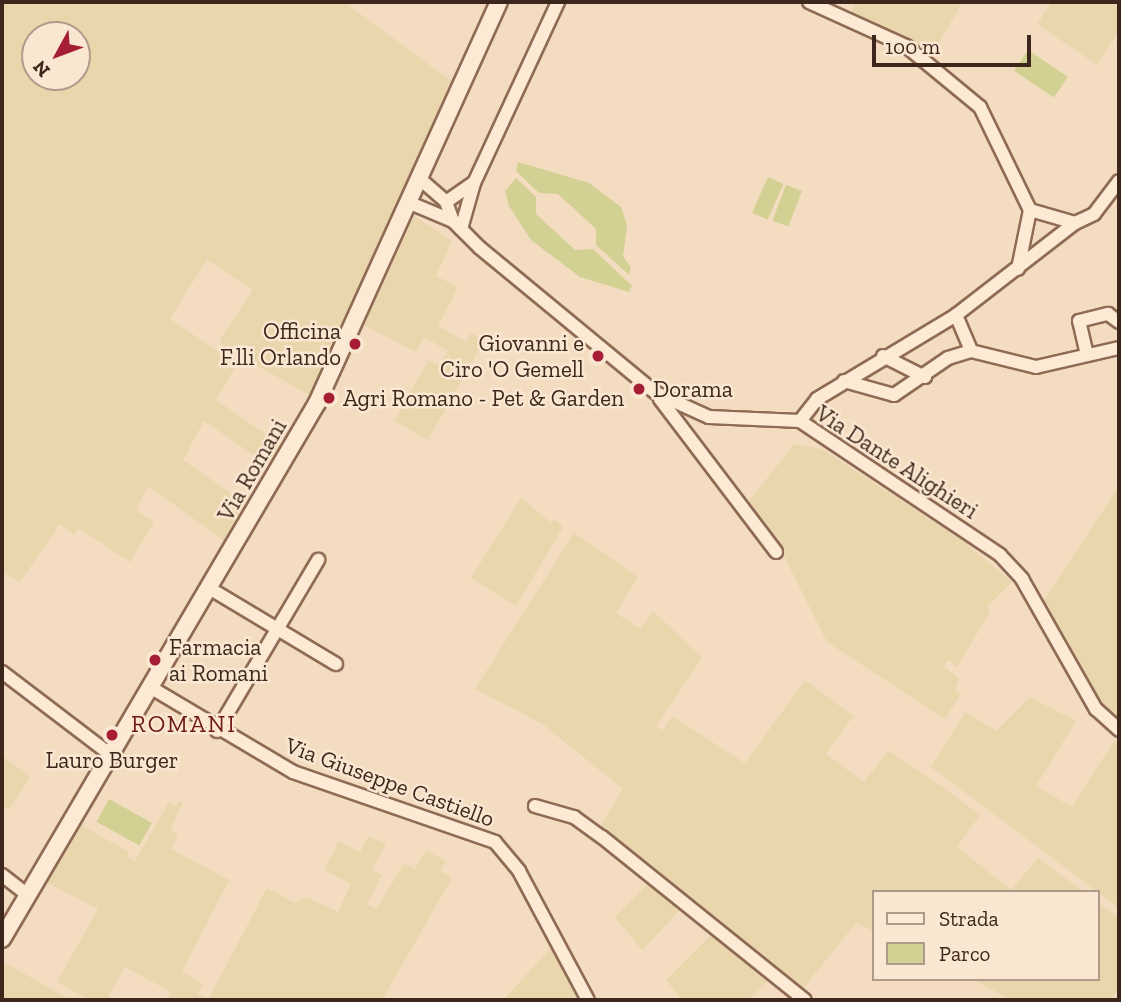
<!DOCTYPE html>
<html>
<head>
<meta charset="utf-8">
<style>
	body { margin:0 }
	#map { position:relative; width:1121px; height:1002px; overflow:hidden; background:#f3dcc0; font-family:"Zilla Slab",serif }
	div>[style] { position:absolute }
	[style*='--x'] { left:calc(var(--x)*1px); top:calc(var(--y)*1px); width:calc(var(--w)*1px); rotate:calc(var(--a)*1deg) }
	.farmland>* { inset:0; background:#ead6ad }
	.green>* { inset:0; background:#d3d093; transform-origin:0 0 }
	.roads { filter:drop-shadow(2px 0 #8f6b55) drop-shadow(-2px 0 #8f6b55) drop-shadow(0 2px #8f6b55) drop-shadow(0 -2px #8f6b55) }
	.minor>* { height:12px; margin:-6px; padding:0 6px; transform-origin:6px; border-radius:6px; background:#fdead5 }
	.tertiary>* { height:16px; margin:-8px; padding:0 8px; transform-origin:8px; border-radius:8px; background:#fdead5 }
	.dots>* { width:19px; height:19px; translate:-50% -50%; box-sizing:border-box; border:4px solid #fae7d1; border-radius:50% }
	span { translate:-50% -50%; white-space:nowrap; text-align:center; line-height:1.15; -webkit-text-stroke:5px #fae7d1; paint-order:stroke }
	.poi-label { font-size:23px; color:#3d261c }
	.right { translate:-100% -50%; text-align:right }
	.left { translate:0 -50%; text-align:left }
	.street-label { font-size:23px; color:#3d261c }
	.neighbourhood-label { font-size:24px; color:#6f1a16; letter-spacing:2px }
	.frame { position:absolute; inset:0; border:4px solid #3d261c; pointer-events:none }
	.legend { position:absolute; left:872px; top:890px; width:228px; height:91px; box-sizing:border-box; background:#fae7d1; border:2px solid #ae9a89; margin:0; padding:9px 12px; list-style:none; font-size:21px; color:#3d261c }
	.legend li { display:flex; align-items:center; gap:14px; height:35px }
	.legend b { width:35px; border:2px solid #ae9a89 }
	.north { position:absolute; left:21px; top:21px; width:70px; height:70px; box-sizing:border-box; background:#fae7d1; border:2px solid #ae9a89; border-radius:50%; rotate:229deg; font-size:19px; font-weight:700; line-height:28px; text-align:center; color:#3d261c }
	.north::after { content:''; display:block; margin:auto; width:24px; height:32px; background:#a61e35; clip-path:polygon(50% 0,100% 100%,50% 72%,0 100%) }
	.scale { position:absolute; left:872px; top:35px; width:159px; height:32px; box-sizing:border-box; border:4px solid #3d261c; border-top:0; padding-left:9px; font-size:21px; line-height:24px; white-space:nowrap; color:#3d261c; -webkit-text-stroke:5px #fae7d1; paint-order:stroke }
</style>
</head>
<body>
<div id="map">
	<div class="farmland">
		<div style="clip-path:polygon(evenodd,2px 2px,344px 2px,453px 82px,366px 282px,309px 395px,223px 346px,220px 340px,253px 290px,207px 259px,170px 319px,237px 364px,216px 400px,283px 446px,271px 467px,204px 421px,183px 460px,248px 505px,226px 542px,148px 486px,136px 510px,154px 522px,130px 562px,79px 528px,74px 535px,60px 524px,20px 582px,2px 572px,2px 2px,35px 35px,77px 35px,77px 77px,35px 77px,35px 35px)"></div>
		<div style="clip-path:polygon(856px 2px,963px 2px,931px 55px,851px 12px)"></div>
		<div style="clip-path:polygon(1052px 2px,1119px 2px,1119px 30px,1097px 65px,1037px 24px)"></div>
		<div style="clip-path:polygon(414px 216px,452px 241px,436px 276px,458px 287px,438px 326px,466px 342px,471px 333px,484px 340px,428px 440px,395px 421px,428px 360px,439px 366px,448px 351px,424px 337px,416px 352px,364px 325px)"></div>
		<div style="clip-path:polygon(794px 444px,822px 449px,964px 542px,1012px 582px,987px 607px,990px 612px,957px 667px,948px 660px,944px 667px,959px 678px,955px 690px,961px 694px,945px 719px,827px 642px,782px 552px,746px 505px)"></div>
		<div style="clip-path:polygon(1119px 486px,1119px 720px,1099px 699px,1044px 601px)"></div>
		<div style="clip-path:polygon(521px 498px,550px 522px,555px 520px,563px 527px,516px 606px,471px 578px)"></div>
		<div style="clip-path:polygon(574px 533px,638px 577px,616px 613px,641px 629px,653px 611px,702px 658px,656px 726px,663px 730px,672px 716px,745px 763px,805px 680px,853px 716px,826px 754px,864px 782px,888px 751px,945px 789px,980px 815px,957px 847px,1011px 890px,1038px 858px,1084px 892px,874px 892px,874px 931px,856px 923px,800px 992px,598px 829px,623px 789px,541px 723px,475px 689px)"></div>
		<div style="clip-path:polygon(1030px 697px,1076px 721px,1036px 786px,1072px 807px,1114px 741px,1119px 743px,1119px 908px,931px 767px,965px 712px,996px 731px)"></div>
		<div style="clip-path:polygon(2px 756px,30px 777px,9px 810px,2px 805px)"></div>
		<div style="clip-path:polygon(179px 801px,183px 803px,170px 830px,178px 834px,171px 849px,229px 880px,182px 972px,203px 984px,198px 994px,208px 1000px,267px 888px,295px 903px,307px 897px,338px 912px,351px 884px,324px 870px,339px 841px,360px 852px,369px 836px,386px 844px,372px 870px,382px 875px,367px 904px,376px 909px,404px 864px,415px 869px,426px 850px,446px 861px,441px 871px,452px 878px,382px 1000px,167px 1000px,171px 992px,125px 967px,106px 1000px,90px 1000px,57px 982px,98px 909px,46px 882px,79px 824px,129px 852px,127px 857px,135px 861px,169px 802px,176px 806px)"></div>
		<div style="clip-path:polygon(651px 881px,683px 907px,642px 950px,615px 917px)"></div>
		<div style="clip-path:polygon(1098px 903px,1119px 918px,1119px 989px,1110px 1000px,1011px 1000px,972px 979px,1098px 979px)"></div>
		<div style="clip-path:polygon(715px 931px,772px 977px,748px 1000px,682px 1000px,666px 980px)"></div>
		<div style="clip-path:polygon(553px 946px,583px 1000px,503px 1000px)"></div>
		<div style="clip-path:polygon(2px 961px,71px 1000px,2px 1000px)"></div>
	</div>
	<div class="green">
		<div style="left:1028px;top:50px;width:48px;height:25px;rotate:34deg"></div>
		<div style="clip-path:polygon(518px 162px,589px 183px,621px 207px,627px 225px,623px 256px,631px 268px,629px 275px,596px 245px,596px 229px,558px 194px,539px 193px,516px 171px)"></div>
		<div style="left:768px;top:177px;width:17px;height:39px;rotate:24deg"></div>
		<div style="clip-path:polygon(516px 178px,536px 197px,536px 214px,575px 250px,593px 249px,632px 286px,629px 292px,580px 277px,531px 240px,509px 206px,505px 191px)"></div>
		<div style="left:786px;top:185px;width:17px;height:38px;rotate:21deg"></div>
		<div style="left:109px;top:799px;width:49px;height:26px;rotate:29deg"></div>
	</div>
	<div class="roads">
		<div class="minor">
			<div style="--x:809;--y:2;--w:107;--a:24.4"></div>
			<div style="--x:906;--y:46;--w:96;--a:39.5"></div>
			<div style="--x:980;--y:107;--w:114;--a:64.1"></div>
			<div style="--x:1030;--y:210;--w:60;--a:101.5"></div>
			<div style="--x:420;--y:179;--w:35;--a:41"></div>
			<div style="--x:446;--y:202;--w:20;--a:70"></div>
			<div style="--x:453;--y:221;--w:38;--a:45"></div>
			<div style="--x:480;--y:248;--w:228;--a:39.5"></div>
			<div style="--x:656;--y:393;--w:58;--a:24.4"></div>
			<div style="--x:709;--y:417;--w:91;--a:2.5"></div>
			<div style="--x:800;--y:421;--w:241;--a:33.8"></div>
			<div style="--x:1000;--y:555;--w:33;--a:47"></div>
			<div style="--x:1022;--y:579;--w:150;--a:60.4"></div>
			<div style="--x:1096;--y:709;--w:31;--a:42"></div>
			<div style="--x:446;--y:202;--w:33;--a:-35"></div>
			<div style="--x:410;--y:203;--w:47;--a:22.7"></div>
			<div style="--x:1030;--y:210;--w:47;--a:16.1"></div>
			<div style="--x:1075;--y:223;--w:21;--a:-25"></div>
			<div style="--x:1094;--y:214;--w:41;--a:-52.9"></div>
			<div style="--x:461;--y:229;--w:48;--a:-74.2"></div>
			<div style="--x:474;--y:183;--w:200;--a:-65.1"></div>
			<div style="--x:956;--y:315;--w:39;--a:67"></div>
			<div style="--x:1087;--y:355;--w:35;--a:-103"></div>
			<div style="--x:1079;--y:321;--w:30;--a:-14"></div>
			<div style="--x:1108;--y:314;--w:14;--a:36"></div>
			<div style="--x:883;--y:356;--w:47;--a:26.6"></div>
			<div style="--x:844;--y:381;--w:52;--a:15.6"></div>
			<div style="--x:894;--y:395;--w:65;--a:-34.4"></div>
			<div style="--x:948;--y:358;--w:24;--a:-17"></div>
			<div style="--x:971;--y:351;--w:67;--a:13.8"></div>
			<div style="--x:1036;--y:367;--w:85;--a:-12.9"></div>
			<div style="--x:660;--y:399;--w:192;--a:52.8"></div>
			<div style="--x:800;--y:421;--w:28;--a:-52"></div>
			<div style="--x:817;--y:399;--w:162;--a:-31.1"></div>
			<div style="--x:956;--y:315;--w:150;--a:-37.7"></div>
			<div style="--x:209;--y:588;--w:148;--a:30.9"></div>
			<div style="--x:2;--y:672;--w:137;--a:37.3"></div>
			<div style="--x:150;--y:687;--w:166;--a:30.7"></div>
			<div style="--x:293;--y:772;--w:214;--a:19.1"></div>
			<div style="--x:495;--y:842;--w:38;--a:50"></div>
			<div style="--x:519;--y:871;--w:146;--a:61.9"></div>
			<div style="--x:217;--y:731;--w:199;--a:-59.4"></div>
			<div style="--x:535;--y:806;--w:41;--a:15.8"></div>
			<div style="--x:574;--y:817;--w:34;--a:36"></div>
			<div style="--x:602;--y:837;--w:260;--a:38.8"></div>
			<div style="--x:2;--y:875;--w:33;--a:38"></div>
		</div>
		<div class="tertiary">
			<div style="--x:2;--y:939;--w:622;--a:-59.56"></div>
			<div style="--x:317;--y:403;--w:440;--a:-65.6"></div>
		</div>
	</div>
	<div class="dots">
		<div style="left:355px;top:344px;background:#a61e35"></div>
		<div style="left:598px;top:356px;background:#a61e35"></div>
		<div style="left:639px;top:389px;background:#a61e35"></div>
		<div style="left:329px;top:398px;background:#a61e35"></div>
		<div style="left:155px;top:660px;background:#a61e35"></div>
		<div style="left:112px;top:735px;background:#a61e35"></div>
	</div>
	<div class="poi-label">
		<span class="right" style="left:341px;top:344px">Officina<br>F.lli Orlando</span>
		<span class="right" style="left:584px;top:356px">Giovanni e<br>Ciro 'O Gemell</span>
		<span class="left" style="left:653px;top:389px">Dorama</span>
		<span class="left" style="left:343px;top:398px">Agri Romano - Pet &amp; Garden</span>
		<span class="left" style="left:169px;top:660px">Farmacia<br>ai Romani</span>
		<span style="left:112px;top:760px">Lauro Burger</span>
	</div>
	<div class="street-label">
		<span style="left:897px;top:462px;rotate:33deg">Via Dante Alighieri</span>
		<span style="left:252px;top:470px;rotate:-60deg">Via Romani</span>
		<span style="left:390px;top:782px;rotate:20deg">Via Giuseppe Castiello</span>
	</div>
	<div class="neighbourhood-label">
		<span style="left:184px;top:724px">ROMANI</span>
	</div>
	<div class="frame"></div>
	<ul class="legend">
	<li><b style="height:9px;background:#fdead5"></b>Strada</li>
	<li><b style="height:19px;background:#d3d093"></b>Parco</li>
	</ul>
	<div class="north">N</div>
	<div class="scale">100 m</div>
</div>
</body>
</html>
